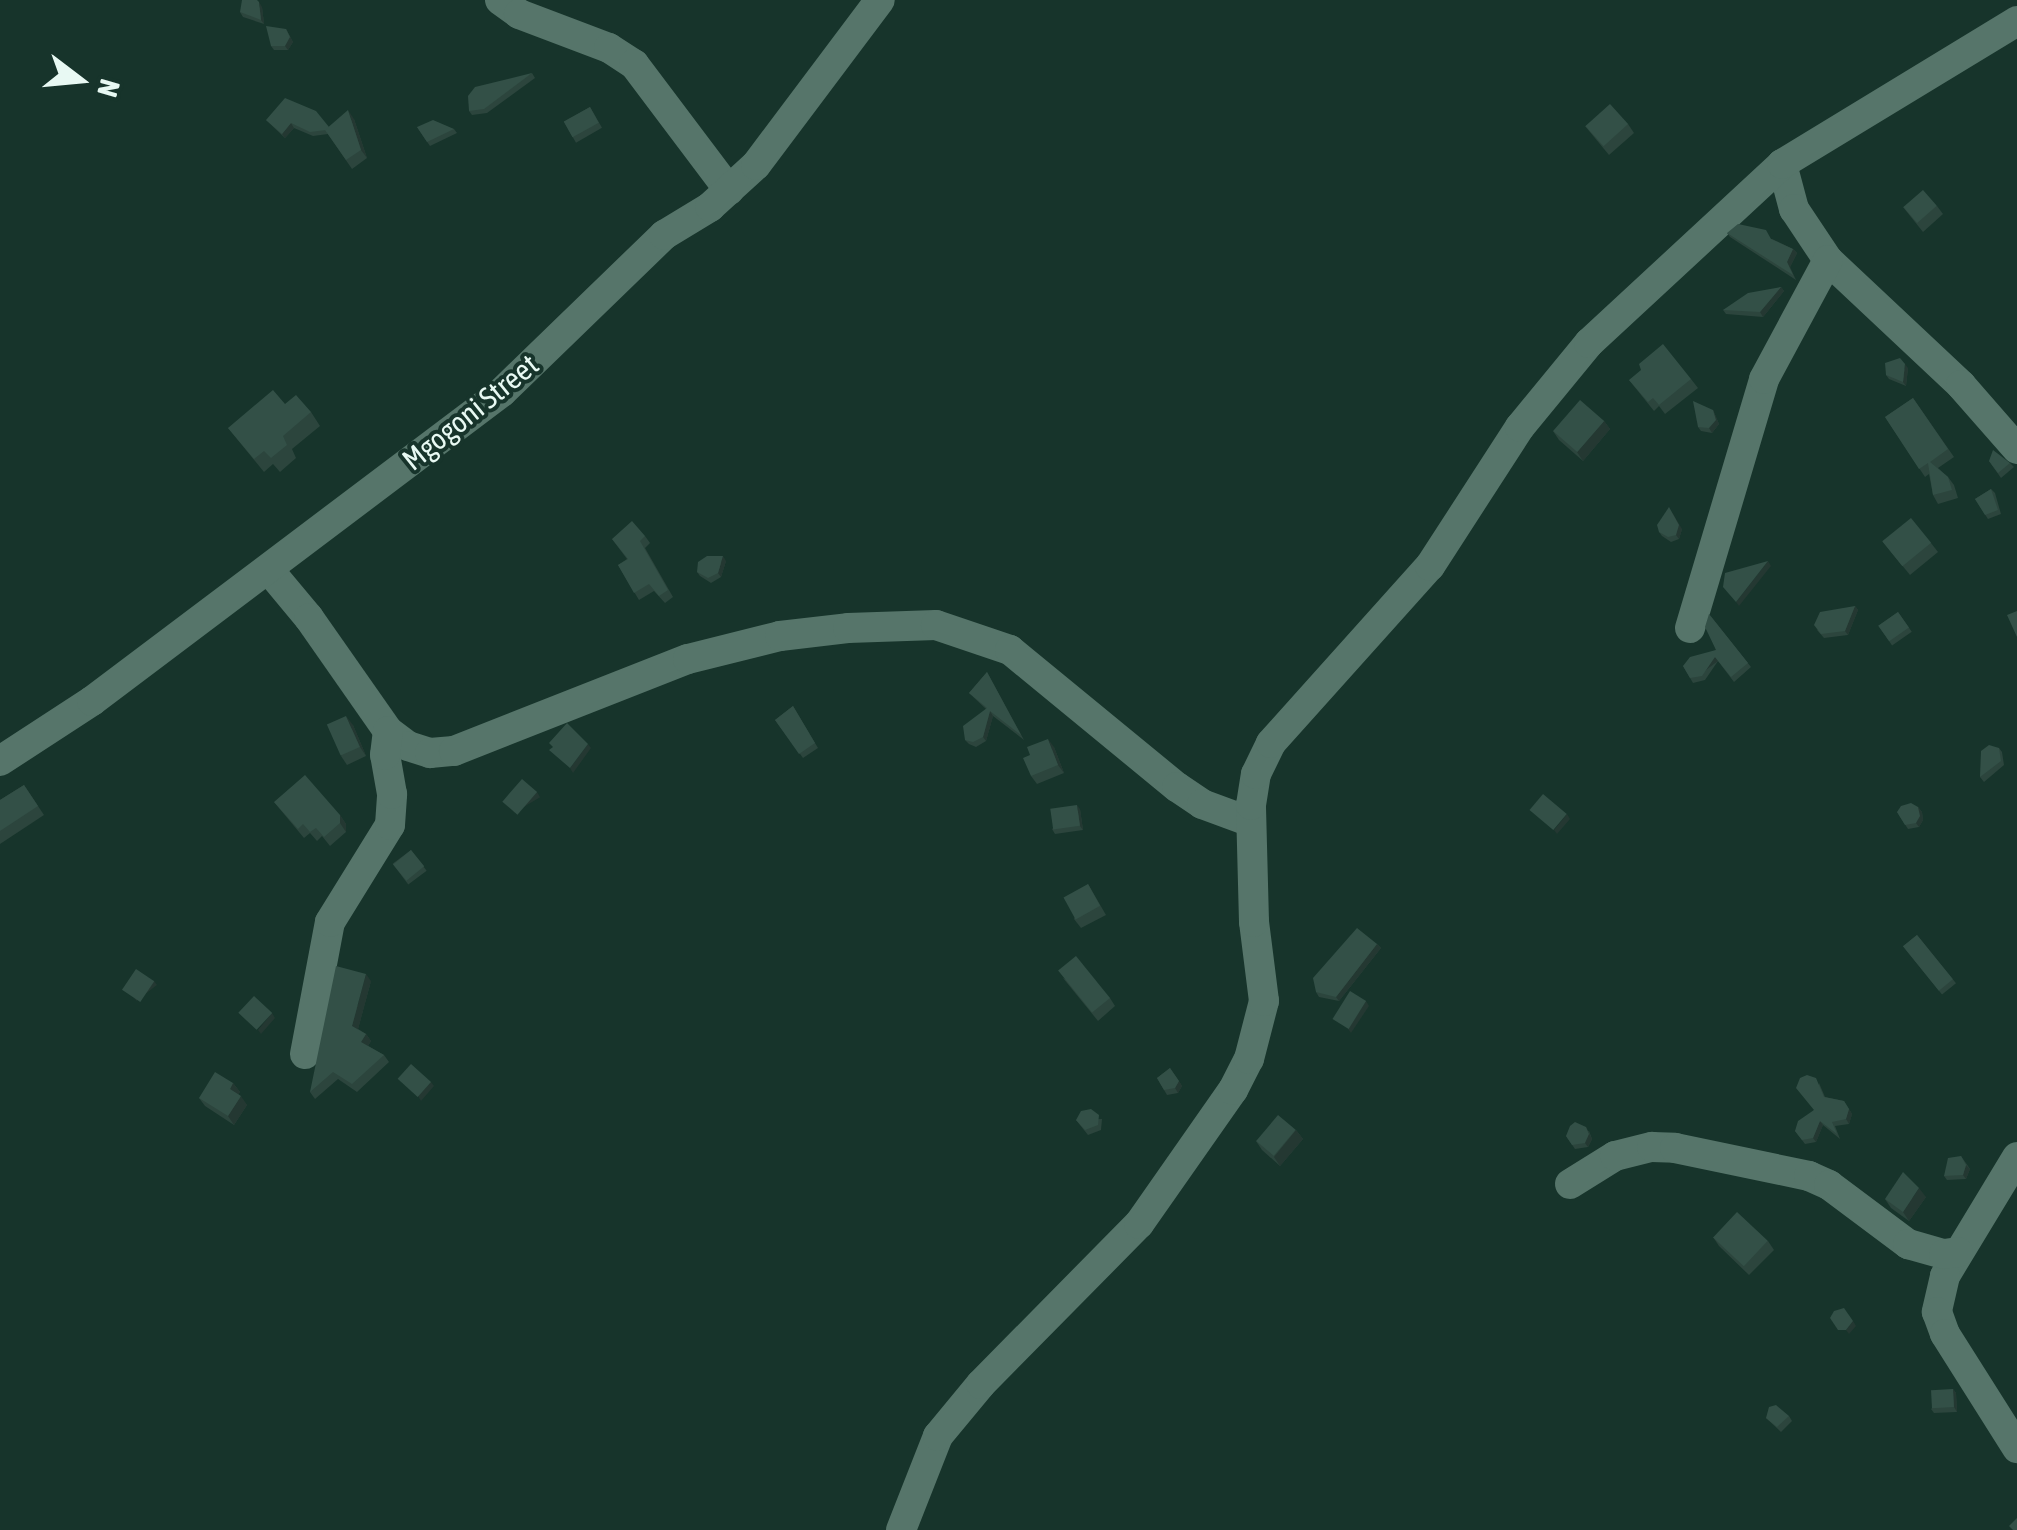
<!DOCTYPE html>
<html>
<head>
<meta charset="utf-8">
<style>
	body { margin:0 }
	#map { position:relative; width:2017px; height:1530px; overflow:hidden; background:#17342b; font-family:"Asap Condensed",sans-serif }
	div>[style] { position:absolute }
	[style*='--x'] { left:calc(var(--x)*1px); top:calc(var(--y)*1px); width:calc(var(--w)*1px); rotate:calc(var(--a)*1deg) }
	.street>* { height:30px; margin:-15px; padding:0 15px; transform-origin:15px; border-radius:15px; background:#56756a }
	.wall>* { inset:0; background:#2c453d; transform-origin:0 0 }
	.shaded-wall>* { inset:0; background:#243832; transform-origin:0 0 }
	.building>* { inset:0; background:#335047; transform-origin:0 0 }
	span { translate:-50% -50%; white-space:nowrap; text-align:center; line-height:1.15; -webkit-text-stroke:8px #17342b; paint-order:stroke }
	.street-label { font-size:30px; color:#e8f9f3 }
	.north { position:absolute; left:30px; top:30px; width:100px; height:100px; -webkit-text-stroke:8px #17342b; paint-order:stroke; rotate:106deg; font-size:28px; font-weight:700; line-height:40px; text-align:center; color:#e8f9f3 }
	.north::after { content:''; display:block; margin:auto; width:35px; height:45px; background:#e8f9f3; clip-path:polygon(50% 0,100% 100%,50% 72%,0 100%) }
</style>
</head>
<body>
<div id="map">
	<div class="street">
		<div style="--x:500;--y:0;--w:24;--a:36"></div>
		<div style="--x:519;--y:14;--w:96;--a:20.7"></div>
		<div style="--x:609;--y:48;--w:30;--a:33"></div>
		<div style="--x:634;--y:64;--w:158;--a:53"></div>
		<div style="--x:1782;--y:164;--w:47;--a:75.1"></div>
		<div style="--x:1794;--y:209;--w:61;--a:56.3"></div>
		<div style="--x:1828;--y:260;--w:183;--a:43.2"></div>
		<div style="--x:1961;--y:385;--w:85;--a:48.8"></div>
		<div style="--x:269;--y:570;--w:62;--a:50.2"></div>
		<div style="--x:309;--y:618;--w:138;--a:55"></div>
		<div style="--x:388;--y:731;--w:25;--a:37"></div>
		<div style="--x:408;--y:746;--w:23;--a:18"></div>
		<div style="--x:430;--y:753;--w:24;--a:-5"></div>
		<div style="--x:454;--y:751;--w:251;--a:-21.5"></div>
		<div style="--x:688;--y:659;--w:95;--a:-14"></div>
		<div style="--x:780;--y:636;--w:68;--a:-6.7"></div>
		<div style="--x:848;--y:628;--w:88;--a:-2"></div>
		<div style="--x:936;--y:625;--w:78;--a:18.7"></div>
		<div style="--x:1010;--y:650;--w:216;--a:39.4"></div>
		<div style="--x:1177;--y:787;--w:30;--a:34"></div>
		<div style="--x:1202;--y:804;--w:52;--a:20.2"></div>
		<div style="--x:1690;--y:628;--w:260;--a:-73.4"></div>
		<div style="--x:1764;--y:379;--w:135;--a:-61.7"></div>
		<div style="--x:0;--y:761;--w:110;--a:-33.1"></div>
		<div style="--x:92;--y:701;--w:513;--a:-37"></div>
		<div style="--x:502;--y:392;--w:226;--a:-44.1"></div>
		<div style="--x:664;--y:235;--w:54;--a:-31.3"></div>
		<div style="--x:710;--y:207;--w:62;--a:-42.4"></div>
		<div style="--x:756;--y:165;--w:206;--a:-53.1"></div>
		<div style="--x:305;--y:1054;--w:134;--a:-79.3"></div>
		<div style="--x:330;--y:922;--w:114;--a:-58.3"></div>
		<div style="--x:390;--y:825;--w:31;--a:-86"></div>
		<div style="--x:392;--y:794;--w:40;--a:-100"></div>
		<div style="--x:385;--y:755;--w:24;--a:-83"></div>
		<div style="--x:2017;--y:1157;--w:139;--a:121.2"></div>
		<div style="--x:1945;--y:1276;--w:37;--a:103"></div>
		<div style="--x:1937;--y:1312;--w:23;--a:70"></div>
		<div style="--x:1945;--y:1334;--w:135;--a:57.7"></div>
		<div style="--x:1570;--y:1184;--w:53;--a:-31.9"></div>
		<div style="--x:1615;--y:1156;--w:38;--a:-14"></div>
		<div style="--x:1652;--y:1147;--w:23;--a:2"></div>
		<div style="--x:1675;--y:1148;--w:137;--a:11.8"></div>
		<div style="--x:1809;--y:1176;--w:22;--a:24"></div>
		<div style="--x:1829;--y:1185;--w:99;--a:36.8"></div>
		<div style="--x:1908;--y:1244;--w:37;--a:16"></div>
		<div style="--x:1944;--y:1254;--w:14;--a:-8"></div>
		<div style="--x:901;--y:1530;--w:101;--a:-68.5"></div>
		<div style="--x:938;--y:1436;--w:67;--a:-50.4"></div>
		<div style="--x:981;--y:1384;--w:225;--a:-45.4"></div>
		<div style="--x:1139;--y:1224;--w:164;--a:-55"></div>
		<div style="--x:1233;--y:1090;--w:35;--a:-63"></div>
		<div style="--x:1249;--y:1059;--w:60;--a:-75.5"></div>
		<div style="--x:1264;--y:1001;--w:80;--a:-97.2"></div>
		<div style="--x:1254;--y:922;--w:117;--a:-91.5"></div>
		<div style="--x:1251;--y:805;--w:31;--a:-81"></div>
		<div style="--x:1256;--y:774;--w:34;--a:-64"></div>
		<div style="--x:1271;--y:743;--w:238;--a:-48.1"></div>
		<div style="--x:1430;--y:566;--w:166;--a:-57.1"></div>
		<div style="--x:1520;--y:427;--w:109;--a:-50.6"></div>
		<div style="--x:1589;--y:343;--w:263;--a:-42.8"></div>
		<div style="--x:1782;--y:164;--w:275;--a:-31.3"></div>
	</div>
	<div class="wall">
		<div style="clip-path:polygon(262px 7px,264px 24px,243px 17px,240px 12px)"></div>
		<div style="clip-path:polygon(286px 29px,293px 42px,288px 50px,274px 50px,271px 46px)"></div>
		<div style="clip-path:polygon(532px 73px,535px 78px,487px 113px,472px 115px,469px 111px)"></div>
		<div style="left:590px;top:107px;width:24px;height:30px;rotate:60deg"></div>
		<div style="clip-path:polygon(354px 119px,367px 158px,352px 169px,328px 134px,313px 136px,294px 128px,285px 138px,266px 120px,329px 127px)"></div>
		<div style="clip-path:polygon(1628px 124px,1634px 133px,1609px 155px,1585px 126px)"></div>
		<div style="clip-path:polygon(417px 127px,454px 129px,457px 133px,430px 146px)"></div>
		<div style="clip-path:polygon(1937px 206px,1943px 214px,1923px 232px,1903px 207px)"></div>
		<div style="clip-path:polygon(1727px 233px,1772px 239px,1793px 249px,1797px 253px,1790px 267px,1796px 280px,1730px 237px)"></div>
		<div style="clip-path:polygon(1781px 287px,1784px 291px,1763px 317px,1726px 314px,1723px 310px)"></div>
		<div style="clip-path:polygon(1908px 368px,1906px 386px,1889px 379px,1886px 375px)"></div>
		<div style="clip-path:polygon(1691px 379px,1698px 388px,1665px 414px,1659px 406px,1654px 411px,1629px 380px)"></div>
		<div style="clip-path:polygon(1913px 398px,1954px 457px,1938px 468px,1948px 477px,1954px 485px,1958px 498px,1938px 504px,1933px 495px,1929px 474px,1925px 477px,1885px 417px)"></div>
		<div style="clip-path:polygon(285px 404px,311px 412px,320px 426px,292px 449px,296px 458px,280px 472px,273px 464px,264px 472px,228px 428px)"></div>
		<div style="clip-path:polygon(1713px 410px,1719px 424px,1712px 433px,1701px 431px,1698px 427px)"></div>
		<div style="clip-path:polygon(1604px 421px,1610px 429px,1583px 461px,1559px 440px,1553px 431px)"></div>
		<div style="clip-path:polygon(1989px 461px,2010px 463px,2014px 467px,2001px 478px)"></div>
		<div style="clip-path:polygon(1991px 489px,1995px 493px,2001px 514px,1988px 519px,1975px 499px)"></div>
		<div style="clip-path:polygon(1682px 529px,1679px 539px,1671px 542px,1662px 536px,1659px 532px)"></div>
		<div style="clip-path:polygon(645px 536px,650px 543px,645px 548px,673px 597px,665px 603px,654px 591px,639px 600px,618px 565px,627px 559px,612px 539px)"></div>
		<div style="clip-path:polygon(1883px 542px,1931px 543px,1938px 552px,1910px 575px)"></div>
		<div style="clip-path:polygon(726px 561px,721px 577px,711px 583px,700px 576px,697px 572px)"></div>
		<div style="clip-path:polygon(1855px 606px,1858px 610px,1848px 635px,1824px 638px,1817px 630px)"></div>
		<div style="left:1898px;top:612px;width:24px;height:24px;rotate:55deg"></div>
		<div style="clip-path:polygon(1709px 614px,1751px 667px,1734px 682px,1718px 661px,1705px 680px,1693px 683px,1683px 666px,1716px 650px)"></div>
		<div style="clip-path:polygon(987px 672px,1024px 740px,993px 716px,986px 741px,976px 747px,969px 744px,965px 740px,986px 709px,969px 693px)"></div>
		<div style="clip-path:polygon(793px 706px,818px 748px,803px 758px,775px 720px)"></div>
		<div style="clip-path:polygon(353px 725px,366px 756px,347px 765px,341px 756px)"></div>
		<div style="clip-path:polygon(1054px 747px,1064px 773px,1037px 784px,1031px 776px)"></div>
		<div style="clip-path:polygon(1999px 748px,2002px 752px,2004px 765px,1984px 782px,1980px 777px)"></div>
		<div style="clip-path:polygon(24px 785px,44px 815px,0 844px,0 800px)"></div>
		<div style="clip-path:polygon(274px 802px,340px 815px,346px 824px,346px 832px,330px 846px,322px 836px,317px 841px,310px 833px,304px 838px)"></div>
		<div style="clip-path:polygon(1918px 807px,1922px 812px,1923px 820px,1919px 827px,1908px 829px,1897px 812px)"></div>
		<div style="clip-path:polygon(1080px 809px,1083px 830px,1055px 834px,1052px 829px)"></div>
		<div style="left:411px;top:850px;width:26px;height:23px;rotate:53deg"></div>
		<div style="clip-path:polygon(1088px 884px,1106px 915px,1081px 928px,1074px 919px)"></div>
		<div style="left:1917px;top:935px;width:62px;height:18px;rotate:51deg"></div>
		<div style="clip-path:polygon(1377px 944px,1381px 948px,1339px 1001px,1319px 997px,1316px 992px)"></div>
		<div style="clip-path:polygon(1063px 978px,1110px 998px,1115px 1006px,1098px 1021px)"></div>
		<div style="clip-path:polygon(371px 981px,358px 1029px,366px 1034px,371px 1041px,368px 1046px,384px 1055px,389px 1062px,357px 1092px,338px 1079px,315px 1099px,310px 1092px)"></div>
		<div style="clip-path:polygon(1170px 1068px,1182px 1086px,1178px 1093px,1167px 1095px,1157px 1078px)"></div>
		<div style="clip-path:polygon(233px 1083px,240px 1092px,238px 1094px,247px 1105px,234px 1125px,205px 1106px,199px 1098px)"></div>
		<div style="clip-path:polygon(1819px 1083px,1825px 1097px,1844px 1101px,1852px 1114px,1849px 1124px,1835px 1126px,1840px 1139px,1823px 1125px,1816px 1142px,1805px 1144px,1795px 1131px,1814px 1110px)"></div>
		<div style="clip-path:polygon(1102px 1119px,1101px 1130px,1088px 1135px,1076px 1120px)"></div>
		<div style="clip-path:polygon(1296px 1130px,1303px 1139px,1280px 1166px,1262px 1150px,1256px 1141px)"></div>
		<div style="clip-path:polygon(1589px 1131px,1592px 1139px,1588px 1147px,1575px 1149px,1566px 1136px)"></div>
		<div style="clip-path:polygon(1961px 1156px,1970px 1169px,1966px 1179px,1947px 1180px,1944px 1176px)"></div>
		<div style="clip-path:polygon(1926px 1197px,1909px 1221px,1891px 1208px,1885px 1199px)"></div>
		<div style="clip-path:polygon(1713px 1237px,1768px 1241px,1774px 1250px,1749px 1275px,1719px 1246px)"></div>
		<div style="clip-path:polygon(1953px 1389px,1956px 1393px,1957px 1412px,1934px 1413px,1931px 1409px)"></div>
		<div style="clip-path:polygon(1789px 1416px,1792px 1421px,1781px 1432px,1766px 1418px)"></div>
	</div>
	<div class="shaded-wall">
		<div style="clip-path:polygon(259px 2px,262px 7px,264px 24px,261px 20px)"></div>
		<div style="clip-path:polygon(286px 29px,293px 42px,288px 50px,285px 46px)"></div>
		<div style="clip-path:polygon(348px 110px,354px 119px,367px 158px,361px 150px)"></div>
		<div style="clip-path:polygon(291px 123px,294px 128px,285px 138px,282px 134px)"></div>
		<div style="clip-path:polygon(1793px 249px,1797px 253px,1790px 267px,1796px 280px,1787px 262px)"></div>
		<div style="clip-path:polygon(1781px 287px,1784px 291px,1763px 317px,1760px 312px)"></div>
		<div style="clip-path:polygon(1905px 364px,1908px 368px,1906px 386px,1903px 382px)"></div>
		<div style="clip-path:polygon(1713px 410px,1719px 424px,1712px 433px,1709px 428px)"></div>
		<div style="clip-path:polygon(1604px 421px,1610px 429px,1583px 461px,1577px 452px)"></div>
		<div style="clip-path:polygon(1672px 512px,1682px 529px,1679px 539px,1676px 535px)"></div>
		<div style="clip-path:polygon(723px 556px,726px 561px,721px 577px,718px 573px)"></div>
		<div style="clip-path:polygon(1768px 561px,1771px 566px,1739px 606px,1736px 602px)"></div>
		<div style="clip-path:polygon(1855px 606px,1858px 610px,1848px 635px,1845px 631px)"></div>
		<div style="left:1715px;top:657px;width:5px;height:23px;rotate:53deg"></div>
		<div style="clip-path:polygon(990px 711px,993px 716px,986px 741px,983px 737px)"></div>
		<div style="clip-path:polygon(346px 716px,353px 725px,366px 756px,360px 747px)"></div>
		<div style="clip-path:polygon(1048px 739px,1054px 747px,1064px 773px,1058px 765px)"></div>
		<div style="clip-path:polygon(588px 744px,591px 748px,573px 773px,570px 768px)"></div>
		<div style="left:537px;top:792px;width:6px;height:30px;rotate:59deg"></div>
		<div style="clip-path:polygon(1077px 805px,1080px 809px,1083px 830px,1080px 826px)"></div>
		<div style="clip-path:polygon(1918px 807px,1922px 812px,1923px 820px,1919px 827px,1916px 823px)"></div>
		<div style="clip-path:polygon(1567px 814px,1570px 819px,1557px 834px,1554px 830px)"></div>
		<div style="clip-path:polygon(340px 815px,346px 824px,346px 832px,340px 823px)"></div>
		<div style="clip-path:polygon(1377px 944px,1381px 948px,1339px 1001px,1336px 997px)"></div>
		<div style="clip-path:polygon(366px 974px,371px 981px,357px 1033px,352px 1026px)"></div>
		<div style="left:154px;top:981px;width:5px;height:26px;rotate:53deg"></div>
		<div style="clip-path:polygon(1366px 1001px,1369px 1006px,1351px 1033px,1348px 1029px)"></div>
		<div style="clip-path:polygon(272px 1013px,275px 1018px,261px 1034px,258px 1030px)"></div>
		<div style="clip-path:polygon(366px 1034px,371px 1041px,366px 1049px,361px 1042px)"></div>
		<div style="clip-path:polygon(1179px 1081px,1182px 1086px,1178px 1093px,1175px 1088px)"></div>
		<div style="clip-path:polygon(431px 1082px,434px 1086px,421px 1101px,418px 1096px)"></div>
		<div style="clip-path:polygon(233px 1083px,240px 1092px,236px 1098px,230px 1089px)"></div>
		<div style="clip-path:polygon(241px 1096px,247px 1105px,234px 1125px,228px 1116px)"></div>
		<div style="clip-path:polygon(1849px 1109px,1852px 1114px,1849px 1124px,1846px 1119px)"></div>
		<div style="clip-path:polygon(1820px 1121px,1823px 1125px,1816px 1142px,1813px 1138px)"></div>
		<div style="clip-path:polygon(1586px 1127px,1592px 1139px,1588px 1147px,1585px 1143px)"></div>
		<div style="clip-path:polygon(1296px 1130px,1303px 1139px,1280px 1166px,1274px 1157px)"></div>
		<div style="clip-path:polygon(1966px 1165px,1970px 1169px,1966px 1179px,1963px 1175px)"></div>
		<div style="clip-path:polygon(1919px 1188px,1926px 1197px,1909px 1221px,1903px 1212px)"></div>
		<div style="clip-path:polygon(1853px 1321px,1856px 1326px,1849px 1334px,1846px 1330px)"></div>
		<div style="clip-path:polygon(1953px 1389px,1956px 1393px,1957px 1412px,1954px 1407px)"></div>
	</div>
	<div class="building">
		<div style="clip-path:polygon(242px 0,257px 0,259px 2px,261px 20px,240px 12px)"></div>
		<div style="clip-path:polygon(266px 26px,286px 29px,290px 37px,285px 46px,271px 46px)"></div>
		<div style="clip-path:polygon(532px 73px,484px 109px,469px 111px,468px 96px,475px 87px)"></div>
		<div style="clip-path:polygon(285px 98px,316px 111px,329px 127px,326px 130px,310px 132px,291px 123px,282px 134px,266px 120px)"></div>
		<div style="left:1610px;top:104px;width:27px;height:33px;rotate:48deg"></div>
		<div style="left:590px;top:107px;width:18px;height:30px;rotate:61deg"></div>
		<div style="clip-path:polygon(348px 110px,361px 150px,346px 160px,325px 130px)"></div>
		<div style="clip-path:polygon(433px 120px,454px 129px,427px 142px,417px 127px)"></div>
		<div style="left:1923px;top:190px;width:21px;height:26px;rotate:49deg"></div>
		<div style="clip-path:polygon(1738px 224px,1766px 230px,1771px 239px,1793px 249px,1787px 262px,1793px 275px,1727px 233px)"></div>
		<div style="clip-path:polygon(1781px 287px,1760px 312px,1723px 310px,1748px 293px)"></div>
		<div style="clip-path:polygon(1663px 344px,1691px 379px,1659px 405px,1653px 398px,1648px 402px,1629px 380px,1641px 370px,1639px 364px)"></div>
		<div style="clip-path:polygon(1900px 358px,1905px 364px,1903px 382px,1886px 375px,1885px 363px)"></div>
		<div style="clip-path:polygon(273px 390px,285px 404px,296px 395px,311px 412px,283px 436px,287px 445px,271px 458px,264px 451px,254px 459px,228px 428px)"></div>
		<div style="clip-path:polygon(1913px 398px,1948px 449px,1930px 462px,1948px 477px,1952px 490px,1933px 495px,1928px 463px,1919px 469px,1885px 417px)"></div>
		<div style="left:1580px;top:400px;width:32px;height:41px;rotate:41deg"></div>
		<div style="clip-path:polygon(1693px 401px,1713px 410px,1716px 420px,1709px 428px,1698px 427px)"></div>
		<div style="clip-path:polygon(1993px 450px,2010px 463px,1998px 473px,1989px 461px)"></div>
		<div style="clip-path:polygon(1991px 489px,1998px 510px,1985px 515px,1975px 499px)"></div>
		<div style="clip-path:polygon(1669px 507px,1679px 525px,1676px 535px,1668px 537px,1659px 532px,1657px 525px)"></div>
		<div style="left:1911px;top:518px;width:32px;height:37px;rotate:51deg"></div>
		<div style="clip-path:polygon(632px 521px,645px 536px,640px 541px,668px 590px,659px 596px,649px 584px,634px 593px,618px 565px,628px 559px,612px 539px)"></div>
		<div style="clip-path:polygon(707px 556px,723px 556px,718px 573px,708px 578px,697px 572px,698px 562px)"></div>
		<div style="clip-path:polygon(1768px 561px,1736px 602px,1723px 587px,1725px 573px)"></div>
		<div style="clip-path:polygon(1855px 606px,1845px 631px,1821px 634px,1814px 625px,1820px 612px)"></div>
		<div style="clip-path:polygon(2017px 611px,2017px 637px,2007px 615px)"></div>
		<div style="left:1898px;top:612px;width:19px;height:24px;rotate:55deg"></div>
		<div style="clip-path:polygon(1709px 614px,1748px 663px,1731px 677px,1715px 657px,1702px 676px,1690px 678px,1683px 666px,1690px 657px,1716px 650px,1705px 627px)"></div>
		<div style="clip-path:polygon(987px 672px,1021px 735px,990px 711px,983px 737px,973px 742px,965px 740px,963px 726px,987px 708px,969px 693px)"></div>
		<div style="clip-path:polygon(793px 706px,815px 743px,799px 754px,775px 720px)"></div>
		<div style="left:346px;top:716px;width:34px;height:21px;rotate:66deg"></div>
		<div style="clip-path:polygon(567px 723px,588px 744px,570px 768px,549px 750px,553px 747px,549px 743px)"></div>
		<div style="clip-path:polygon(1048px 739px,1058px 765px,1031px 776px,1023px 758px,1030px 755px,1027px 747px)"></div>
		<div style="clip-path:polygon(1989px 745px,1999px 748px,2001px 761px,1980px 777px,1981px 751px)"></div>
		<div style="clip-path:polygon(305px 775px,340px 815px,340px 823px,324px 837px,316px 828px,310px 832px,303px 824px,298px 829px,274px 802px)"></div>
		<div style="left:522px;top:779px;width:20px;height:30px;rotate:41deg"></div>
		<div style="clip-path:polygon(24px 785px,38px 806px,0 831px,0 800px)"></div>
		<div style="left:1543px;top:794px;width:31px;height:21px;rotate:40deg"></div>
		<div style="clip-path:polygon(1911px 803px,1918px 807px,1920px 816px,1916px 823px,1905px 825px,1897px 812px,1901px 806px)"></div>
		<div style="left:1077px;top:805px;width:21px;height:27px;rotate:82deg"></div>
		<div style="left:411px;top:850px;width:21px;height:23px;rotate:51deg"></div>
		<div style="left:1088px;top:884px;width:25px;height:28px;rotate:61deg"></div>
		<div style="clip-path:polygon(1357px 928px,1377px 944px,1336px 997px,1316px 992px,1313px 978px)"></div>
		<div style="left:1917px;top:935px;width:57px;height:18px;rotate:51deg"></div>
		<div style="left:1076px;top:956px;width:54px;height:23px;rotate:51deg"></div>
		<div style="clip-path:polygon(336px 966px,366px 974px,352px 1026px,366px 1034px,361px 1042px,384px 1055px,352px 1084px,333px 1072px,310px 1092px)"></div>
		<div style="left:136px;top:969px;width:22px;height:25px;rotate:34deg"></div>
		<div style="left:1350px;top:991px;width:19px;height:33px;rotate:32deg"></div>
		<div style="left:254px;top:996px;width:25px;height:23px;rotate:43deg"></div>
		<div style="left:411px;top:1064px;width:27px;height:20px;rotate:42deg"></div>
		<div style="clip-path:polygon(1170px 1068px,1179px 1081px,1175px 1088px,1164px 1090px,1157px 1078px)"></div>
		<div style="clip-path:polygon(215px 1072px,233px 1083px,230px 1089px,241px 1096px,228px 1116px,199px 1098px)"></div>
		<div style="clip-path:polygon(1807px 1075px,1816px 1078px,1824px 1097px,1844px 1101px,1849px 1109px,1846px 1119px,1832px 1122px,1837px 1134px,1820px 1121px,1813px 1138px,1802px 1140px,1795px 1131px,1798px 1121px,1814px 1110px,1796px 1088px,1800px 1078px)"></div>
		<div style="clip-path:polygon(1091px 1109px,1099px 1115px,1098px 1125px,1085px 1130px,1076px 1120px,1081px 1111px)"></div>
		<div style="left:1278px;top:1115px;width:23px;height:34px;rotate:40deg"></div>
		<div style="clip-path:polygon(1575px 1122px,1586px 1127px,1589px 1134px,1585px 1143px,1572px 1145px,1566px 1136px,1570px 1126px)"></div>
		<div style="clip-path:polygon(1961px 1156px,1966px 1165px,1963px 1175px,1944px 1176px,1948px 1158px)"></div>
		<div style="clip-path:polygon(1903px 1172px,1919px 1188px,1903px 1212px,1885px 1199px)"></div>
		<div style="left:1737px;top:1212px;width:42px;height:35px;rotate:43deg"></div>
		<div style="clip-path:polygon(1844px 1308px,1853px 1321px,1846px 1330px,1838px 1330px,1830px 1318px,1834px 1311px)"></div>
		<div style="left:1953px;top:1389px;width:18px;height:22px;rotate:87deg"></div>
		<div style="clip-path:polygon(1776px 1405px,1789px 1416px,1777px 1427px,1766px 1418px,1769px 1407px)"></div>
		<div style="clip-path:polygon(2017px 1518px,2017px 1530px,2013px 1530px,2009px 1526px)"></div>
	</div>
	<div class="street-label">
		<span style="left:470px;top:412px;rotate:-39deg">Mgogoni Street</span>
	</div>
	<div class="north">N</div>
</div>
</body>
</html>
